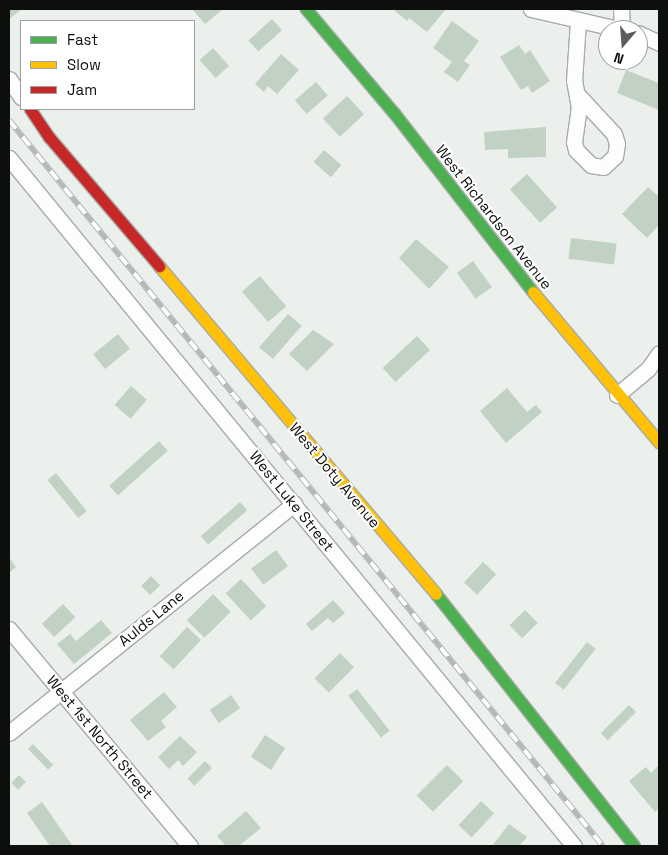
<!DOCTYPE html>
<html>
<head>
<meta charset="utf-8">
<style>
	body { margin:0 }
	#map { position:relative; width:668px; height:855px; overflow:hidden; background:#ecf0ec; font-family:"Space Grotesk",sans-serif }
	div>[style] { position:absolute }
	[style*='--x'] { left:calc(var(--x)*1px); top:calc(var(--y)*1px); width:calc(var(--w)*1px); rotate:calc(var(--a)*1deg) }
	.building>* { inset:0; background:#c1d1c3; transform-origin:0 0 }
	.roads { filter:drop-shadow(1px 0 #a8aba8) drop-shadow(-1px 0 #a8aba8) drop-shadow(0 1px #a8aba8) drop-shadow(0 -1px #a8aba8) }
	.street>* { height:15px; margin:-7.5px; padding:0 7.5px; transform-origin:7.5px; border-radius:7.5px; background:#fcfdfc }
	.fast>* { height:11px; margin:-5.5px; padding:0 5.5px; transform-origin:5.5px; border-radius:5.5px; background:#4caf50 }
	.slow>* { height:11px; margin:-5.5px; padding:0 5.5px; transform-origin:5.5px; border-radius:5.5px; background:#ffc107 }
	.jam>* { height:11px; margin:-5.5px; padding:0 5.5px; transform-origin:5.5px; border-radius:5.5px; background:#c62828 }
	.rail>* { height:5.5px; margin-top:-2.75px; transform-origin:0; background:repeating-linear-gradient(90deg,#fff 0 11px,#b6b7b6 0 22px); box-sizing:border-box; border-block:1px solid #b6b7b6 }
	span { translate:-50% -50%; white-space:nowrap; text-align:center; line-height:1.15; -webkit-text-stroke:4px #fff; paint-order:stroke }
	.street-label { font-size:15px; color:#0d0f0d }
	.frame { position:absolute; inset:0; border:10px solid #0d0f0d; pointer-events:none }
	.legend { position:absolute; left:20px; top:20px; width:175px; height:90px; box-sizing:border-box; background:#fff; border:1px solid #9e9f9e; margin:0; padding:6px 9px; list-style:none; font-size:15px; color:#0d0f0d }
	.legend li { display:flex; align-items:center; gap:10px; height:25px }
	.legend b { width:25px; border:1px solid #9e9f9e }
	.north { position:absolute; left:598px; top:20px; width:50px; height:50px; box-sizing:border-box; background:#fff; border:1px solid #9e9f9e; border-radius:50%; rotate:198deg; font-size:14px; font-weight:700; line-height:20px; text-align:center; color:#0d0f0d }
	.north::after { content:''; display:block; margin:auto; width:18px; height:22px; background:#5b5e5b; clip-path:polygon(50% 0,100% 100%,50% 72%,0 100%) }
</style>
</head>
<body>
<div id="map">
	<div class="building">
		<div style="clip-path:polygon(9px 9px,22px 9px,9px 19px)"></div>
		<div style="clip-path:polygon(192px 9px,223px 9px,205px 24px)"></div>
		<div style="clip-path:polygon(396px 9px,446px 9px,427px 32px,409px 18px,407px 21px,395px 11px)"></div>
		<div style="left:272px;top:19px;width:15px;height:32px;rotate:48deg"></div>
		<div style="clip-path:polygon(452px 21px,479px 41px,464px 61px,470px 65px,458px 82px,444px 72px,452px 62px,433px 48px)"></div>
		<div style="clip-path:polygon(519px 45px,525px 54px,530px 50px,550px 81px,532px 93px,528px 86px,521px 90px,500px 57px)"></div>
		<div style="left:213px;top:48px;width:24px;height:18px;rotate:48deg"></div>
		<div style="clip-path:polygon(281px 54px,299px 70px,277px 94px,268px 86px,264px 92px,255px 84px)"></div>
		<div style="clip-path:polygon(626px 70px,659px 83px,659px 110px,617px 93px)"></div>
		<div style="left:316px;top:82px;width:18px;height:28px;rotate:49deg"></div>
		<div style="left:347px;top:96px;width:25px;height:33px;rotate:47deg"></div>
		<div style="clip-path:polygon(546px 127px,546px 157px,508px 158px,508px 149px,485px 150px,484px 132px)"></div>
		<div style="left:324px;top:150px;width:23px;height:16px;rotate:41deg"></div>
		<div style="left:527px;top:174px;width:45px;height:23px;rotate:48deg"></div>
		<div style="clip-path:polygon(648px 187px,659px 197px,659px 225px,647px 238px,622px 214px)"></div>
		<div style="left:571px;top:238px;width:46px;height:21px;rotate:7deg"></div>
		<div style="clip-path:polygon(416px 239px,449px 267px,429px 289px,399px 258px)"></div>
		<div style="left:473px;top:261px;width:32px;height:20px;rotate:54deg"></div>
		<div style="left:260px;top:276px;width:40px;height:24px;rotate:49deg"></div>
		<div style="left:288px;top:314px;width:18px;height:44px;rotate:41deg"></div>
		<div style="clip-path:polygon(313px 330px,334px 344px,307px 371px,289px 354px)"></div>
		<div style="left:118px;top:334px;width:19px;height:32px;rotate:51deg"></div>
		<div style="left:417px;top:336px;width:19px;height:47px;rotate:47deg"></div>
		<div style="left:131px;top:386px;width:21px;height:25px;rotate:41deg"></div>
		<div style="clip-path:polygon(507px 388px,527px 412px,536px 405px,542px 412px,506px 443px,480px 411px)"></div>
		<div style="left:159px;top:441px;width:13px;height:67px;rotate:48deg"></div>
		<div style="left:56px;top:473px;width:49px;height:11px;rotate:51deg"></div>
		<div style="left:240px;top:502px;width:11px;height:52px;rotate:49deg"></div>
		<div style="left:276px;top:550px;width:20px;height:31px;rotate:53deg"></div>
		<div style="clip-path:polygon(9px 557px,16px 567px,9px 573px)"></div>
		<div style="left:483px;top:562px;width:18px;height:28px;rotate:43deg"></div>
		<div style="left:151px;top:576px;width:13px;height:14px;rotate:45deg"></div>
		<div style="left:241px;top:579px;width:37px;height:21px;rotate:47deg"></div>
		<div style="left:213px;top:594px;width:25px;height:37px;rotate:45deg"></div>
		<div style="clip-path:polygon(333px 600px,345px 613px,333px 623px,328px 618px,312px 631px,306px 624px)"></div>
		<div style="left:63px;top:604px;width:18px;height:29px;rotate:47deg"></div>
		<div style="left:525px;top:610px;width:18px;height:22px;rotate:45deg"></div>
		<div style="clip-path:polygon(101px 620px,112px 633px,74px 664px,57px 644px,70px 634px,76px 641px)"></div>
		<div style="left:187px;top:627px;width:19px;height:40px;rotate:43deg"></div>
		<div style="left:587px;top:642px;width:11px;height:52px;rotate:38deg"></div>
		<div style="left:340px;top:653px;width:20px;height:36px;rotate:45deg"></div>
		<div style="left:357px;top:689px;width:53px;height:11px;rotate:52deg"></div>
		<div style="clip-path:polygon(164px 692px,177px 707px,161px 721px,166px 727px,148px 741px,130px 720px)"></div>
		<div style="left:231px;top:695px;width:16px;height:26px;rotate:55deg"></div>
		<div style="left:629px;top:705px;width:10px;height:40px;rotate:45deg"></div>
		<div style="left:265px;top:735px;width:24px;height:26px;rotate:33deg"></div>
		<div style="clip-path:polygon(180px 736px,197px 752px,183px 766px,178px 760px,169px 769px,158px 757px)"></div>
		<div style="left:33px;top:744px;width:29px;height:7px;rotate:46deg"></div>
		<div style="left:205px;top:761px;width:10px;height:25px;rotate:45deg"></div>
		<div style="left:447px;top:765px;width:23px;height:43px;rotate:45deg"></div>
		<div style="clip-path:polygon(659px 765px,659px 808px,655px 812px,629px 781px,646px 767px,651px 773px)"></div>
		<div style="left:19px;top:775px;width:10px;height:11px;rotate:45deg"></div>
		<div style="left:481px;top:801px;width:18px;height:33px;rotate:43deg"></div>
		<div style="clip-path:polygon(42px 802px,72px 845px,70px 846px,50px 846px,27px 813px)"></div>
		<div style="clip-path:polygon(246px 811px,261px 828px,239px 846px,226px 846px,217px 836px)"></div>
		<div style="clip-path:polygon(509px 824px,527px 837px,519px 846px,492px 846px)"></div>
	</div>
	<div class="roads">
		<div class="street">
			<div style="--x:531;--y:9;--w:94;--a:12.9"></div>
			<div style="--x:621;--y:9;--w:21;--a:87"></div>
			<div style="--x:638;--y:33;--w:23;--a:25"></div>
			<div style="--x:9;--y:79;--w:22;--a:56"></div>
			<div style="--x:577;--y:94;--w:54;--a:47.2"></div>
			<div style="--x:614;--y:134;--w:10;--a:73"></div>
			<div style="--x:617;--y:144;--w:12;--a:99"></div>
			<div style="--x:615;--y:156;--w:16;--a:137"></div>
			<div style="--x:603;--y:167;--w:12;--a:-171"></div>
			<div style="--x:591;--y:165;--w:21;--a:-135"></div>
			<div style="--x:576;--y:150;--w:8;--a:-104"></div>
			<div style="--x:574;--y:142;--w:34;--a:-82"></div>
			<div style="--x:579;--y:108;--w:27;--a:-100"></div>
			<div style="--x:574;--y:81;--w:61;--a:-86.2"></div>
			<div style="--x:9;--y:158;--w:890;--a:50.61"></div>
			<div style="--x:617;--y:395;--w:40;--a:-40"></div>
			<div style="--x:648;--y:369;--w:19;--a:-55"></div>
			<div style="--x:9;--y:629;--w:283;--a:50.2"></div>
			<div style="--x:9;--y:733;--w:366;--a:-38.8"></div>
		</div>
		<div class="fast">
			<div style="--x:306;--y:9;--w:136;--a:49.8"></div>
			<div style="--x:394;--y:113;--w:227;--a:52.2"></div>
			<div style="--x:436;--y:594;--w:320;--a:51.8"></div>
		</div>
		<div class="slow">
			<div style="--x:159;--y:266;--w:429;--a:49.8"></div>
			<div style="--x:533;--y:292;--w:196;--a:50"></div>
		</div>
		<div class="jam">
			<div style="--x:30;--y:109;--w:34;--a:56"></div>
			<div style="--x:49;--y:137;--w:170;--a:49.5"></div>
		</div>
	</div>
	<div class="rail">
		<div style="--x:9;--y:120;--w:938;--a:50.71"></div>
	</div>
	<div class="street-label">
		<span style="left:494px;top:217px;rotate:52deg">West Richardson Avenue</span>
		<span style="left:335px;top:475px;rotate:50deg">West Doty Avenue</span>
		<span style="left:292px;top:501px;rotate:51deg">West Luke Street</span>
		<span style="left:151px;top:618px;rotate:-39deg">Aulds Lane</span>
		<span style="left:100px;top:737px;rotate:50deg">West 1st North Street</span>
	</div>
	<div class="frame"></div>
	<ul class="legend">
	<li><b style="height:6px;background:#4caf50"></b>Fast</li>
	<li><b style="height:6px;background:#ffc107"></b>Slow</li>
	<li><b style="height:6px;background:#c62828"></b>Jam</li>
	</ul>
	<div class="north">N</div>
</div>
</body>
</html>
